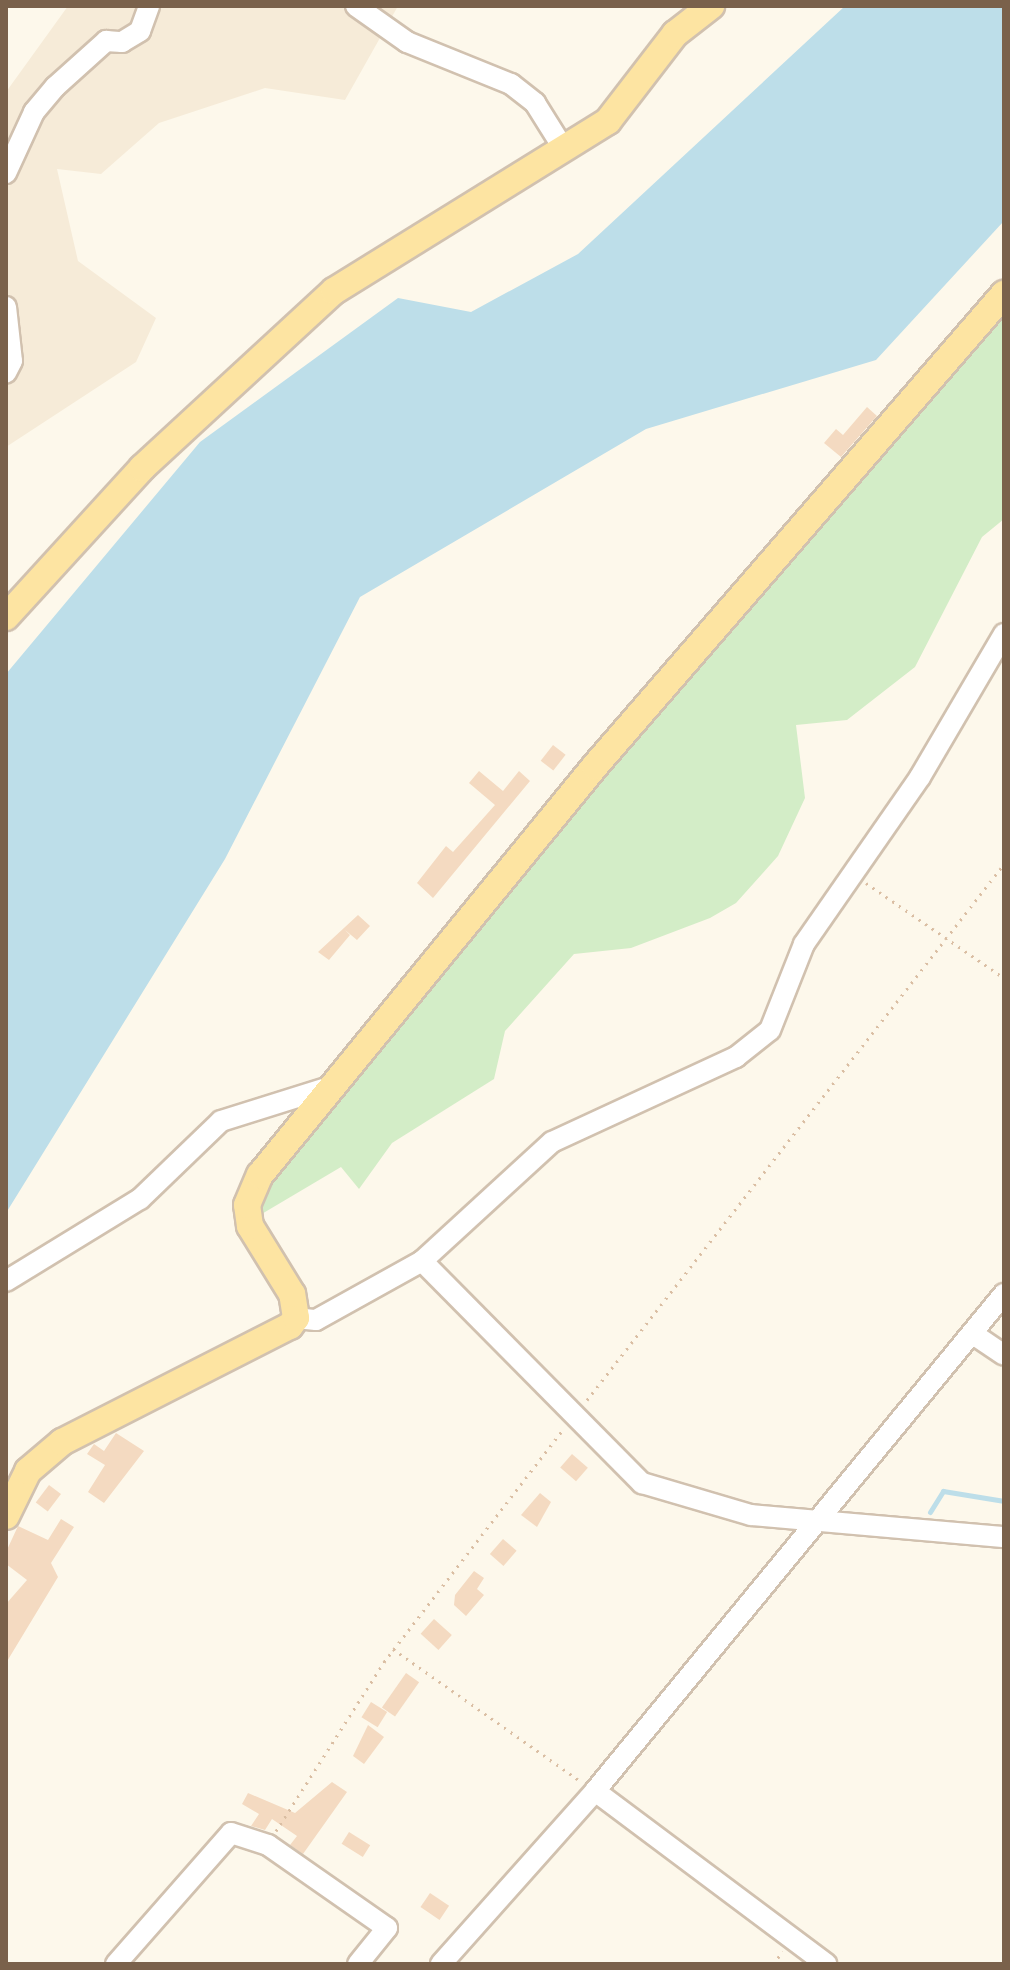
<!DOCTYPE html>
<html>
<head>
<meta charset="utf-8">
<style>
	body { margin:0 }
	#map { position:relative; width:1010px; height:1970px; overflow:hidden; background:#fdf8eb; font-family:"Work Sans",sans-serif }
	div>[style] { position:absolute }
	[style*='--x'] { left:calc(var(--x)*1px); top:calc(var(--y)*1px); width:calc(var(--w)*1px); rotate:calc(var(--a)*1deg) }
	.residential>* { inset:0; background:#f6ebd8 }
	.green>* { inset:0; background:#d3edc7 }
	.water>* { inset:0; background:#bddee9 }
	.stream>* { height:5px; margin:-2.5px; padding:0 2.5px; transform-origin:2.5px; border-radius:2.5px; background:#bddee9 }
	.building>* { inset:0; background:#f4dac1; transform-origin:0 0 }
	.path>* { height:3px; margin-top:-1.5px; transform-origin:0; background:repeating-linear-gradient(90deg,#dabea3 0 2px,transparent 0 8px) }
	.roads { filter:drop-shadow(2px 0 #d1c1af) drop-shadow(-2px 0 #d1c1af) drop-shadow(0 2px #d1c1af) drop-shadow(0 -2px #d1c1af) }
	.minor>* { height:20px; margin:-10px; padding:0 10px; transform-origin:10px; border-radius:10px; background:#fff }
	.major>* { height:26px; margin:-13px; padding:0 13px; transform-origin:13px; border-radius:13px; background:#fde4a2 }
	span { translate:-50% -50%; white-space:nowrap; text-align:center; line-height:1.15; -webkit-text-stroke:6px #fffbf2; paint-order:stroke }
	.frame { position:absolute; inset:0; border:8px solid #7a614b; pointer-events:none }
</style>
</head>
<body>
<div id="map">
	<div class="residential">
		<div style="clip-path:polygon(68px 6px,398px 6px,345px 100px,265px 88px,159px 123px,101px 174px,57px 169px,78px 261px,156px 318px,136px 362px,6px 447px,6px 92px)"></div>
	</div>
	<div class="green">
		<div style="clip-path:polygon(1004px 308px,1004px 519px,982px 537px,915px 667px,847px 720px,796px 725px,805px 798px,778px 856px,736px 903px,710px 918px,631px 948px,574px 954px,505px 1031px,494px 1079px,392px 1143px,359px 1189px,341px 1167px,260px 1215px,261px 1190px,349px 1073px)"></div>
	</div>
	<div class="water">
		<div style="clip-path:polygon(845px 6px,1004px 6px,1003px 222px,876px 360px,646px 429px,360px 597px,225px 859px,6px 1213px,6px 674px,200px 442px,398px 298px,471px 312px,578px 254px)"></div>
	</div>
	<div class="stream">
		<div style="--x:930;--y:1512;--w:25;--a:-58"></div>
		<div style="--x:943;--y:1491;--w:62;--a:9.3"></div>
	</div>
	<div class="building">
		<div style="clip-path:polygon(867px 407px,877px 416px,841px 457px,824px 443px,836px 429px,843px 435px)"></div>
		<div style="left:553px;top:745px;width:16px;height:20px;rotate:38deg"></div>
		<div style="clip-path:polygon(479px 771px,503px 791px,519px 771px,530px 781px,433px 898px,417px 883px,446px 846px,453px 852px,495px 805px,469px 783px)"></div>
		<div style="clip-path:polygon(358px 915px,370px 926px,357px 940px,345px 930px,350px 935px,329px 960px,318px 952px)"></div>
		<div style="clip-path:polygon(116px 1433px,144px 1451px,104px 1503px,88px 1492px,105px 1465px,87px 1454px,94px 1444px,104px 1451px)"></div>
		<div style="left:572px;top:1454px;width:21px;height:18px;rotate:41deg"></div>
		<div style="left:49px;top:1485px;width:15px;height:22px;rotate:37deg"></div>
		<div style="clip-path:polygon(540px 1493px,551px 1502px,537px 1527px,521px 1515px)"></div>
		<div style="clip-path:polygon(61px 1519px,74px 1527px,51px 1563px,58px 1577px,6px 1663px,6px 1604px,27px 1580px,6px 1564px,6px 1552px,18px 1526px,48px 1540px)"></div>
		<div style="left:503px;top:1539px;width:18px;height:20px;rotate:41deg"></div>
		<div style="clip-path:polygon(474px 1571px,484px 1578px,477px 1589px,484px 1595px,466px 1616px,454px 1605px,455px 1595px)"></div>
		<div style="left:434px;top:1619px;width:24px;height:20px;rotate:42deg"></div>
		<div style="left:406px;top:1673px;width:16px;height:42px;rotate:35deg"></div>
		<div style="left:371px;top:1702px;width:19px;height:18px;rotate:32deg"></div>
		<div style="clip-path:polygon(368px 1725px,384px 1737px,364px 1764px,353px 1756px)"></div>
		<div style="clip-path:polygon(332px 1782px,347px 1792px,303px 1854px,290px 1845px,297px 1836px,272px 1819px,265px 1830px,251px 1826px,259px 1814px,242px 1804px,248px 1793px,295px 1813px)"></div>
		<div style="left:349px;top:1832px;width:25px;height:14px;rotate:32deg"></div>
		<div style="left:430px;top:1893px;width:23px;height:17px;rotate:34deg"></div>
	</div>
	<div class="path">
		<div style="--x:866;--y:883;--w:168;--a:34.5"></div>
		<div style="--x:587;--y:1400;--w:679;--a:-52.12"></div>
		<div style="--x:393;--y:1649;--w:229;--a:35.2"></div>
		<div style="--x:276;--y:1831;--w:201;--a:-57.4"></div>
		<div style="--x:384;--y:1662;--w:295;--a:-52.4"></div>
		<div style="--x:773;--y:1964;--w:16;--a:-52"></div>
	</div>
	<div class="roads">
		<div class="minor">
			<div style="--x:356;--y:6;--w:62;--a:35.2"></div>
			<div style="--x:407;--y:42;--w:112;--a:22"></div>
			<div style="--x:511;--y:84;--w:31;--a:38"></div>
			<div style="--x:535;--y:103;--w:51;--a:57.9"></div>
			<div style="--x:6;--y:173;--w:67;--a:-65.3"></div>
			<div style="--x:34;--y:112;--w:33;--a:-50"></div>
			<div style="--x:55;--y:87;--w:69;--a:-42"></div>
			<div style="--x:106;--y:41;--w:16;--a:4"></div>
			<div style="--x:122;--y:42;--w:21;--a:-31"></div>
			<div style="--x:140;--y:31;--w:27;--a:-70"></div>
			<div style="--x:6;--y:307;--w:54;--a:83.7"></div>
			<div style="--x:12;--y:361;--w:13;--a:117"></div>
			<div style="--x:422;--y:1261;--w:176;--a:-42.5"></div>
			<div style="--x:552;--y:1142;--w:203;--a:-24.8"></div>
			<div style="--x:736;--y:1057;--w:43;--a:-38.5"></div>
			<div style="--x:770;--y:1030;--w:92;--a:-68.4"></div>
			<div style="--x:804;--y:944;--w:203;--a:-55.2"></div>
			<div style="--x:920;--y:777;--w:166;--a:-59.6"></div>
			<div style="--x:6;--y:1281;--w:157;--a:-31.5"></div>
			<div style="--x:140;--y:1199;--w:112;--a:-43.9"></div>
			<div style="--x:221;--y:1121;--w:117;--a:-17.4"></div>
			<div style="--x:296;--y:1318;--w:20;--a:6"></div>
			<div style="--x:316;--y:1320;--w:121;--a:-29.1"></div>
			<div style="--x:422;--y:1261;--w:313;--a:45.3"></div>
			<div style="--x:642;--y:1483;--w:114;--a:16.4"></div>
			<div style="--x:751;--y:1515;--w:254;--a:5"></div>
			<div style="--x:973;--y:1334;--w:37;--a:34"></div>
			<div style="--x:595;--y:1791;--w:289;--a:36.8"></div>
			<div style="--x:116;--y:1964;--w:174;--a:-48.7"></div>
			<div style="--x:231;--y:1833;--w:39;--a:18"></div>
			<div style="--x:268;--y:1845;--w:145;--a:34.9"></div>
			<div style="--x:387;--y:1928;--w:46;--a:128.9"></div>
			<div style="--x:441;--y:1964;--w:232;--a:-48.3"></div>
			<div style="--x:595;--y:1791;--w:644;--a:-50.55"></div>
		</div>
		<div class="major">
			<div style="--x:6;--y:617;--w:202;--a:-47.6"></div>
			<div style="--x:142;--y:468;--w:261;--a:-42.7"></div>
			<div style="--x:334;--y:291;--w:322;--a:-31.8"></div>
			<div style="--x:608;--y:121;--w:110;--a:-52.4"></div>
			<div style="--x:675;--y:34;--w:46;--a:-37.9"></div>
			<div style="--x:6;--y:1516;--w:50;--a:-63.9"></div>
			<div style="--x:28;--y:1471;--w:45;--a:-40.5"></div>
			<div style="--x:62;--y:1442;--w:256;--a:-27"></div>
			<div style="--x:290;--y:1326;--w:10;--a:-53"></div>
			<div style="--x:296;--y:1318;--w:24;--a:-99"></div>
			<div style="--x:292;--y:1294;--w:80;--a:-121.7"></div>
			<div style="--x:250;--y:1226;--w:21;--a:-98"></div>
			<div style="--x:247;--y:1205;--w:33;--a:-67"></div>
			<div style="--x:260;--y:1175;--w:529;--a:-50.68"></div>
			<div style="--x:595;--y:766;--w:625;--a:-49.09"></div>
		</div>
	</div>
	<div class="frame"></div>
</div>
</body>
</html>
